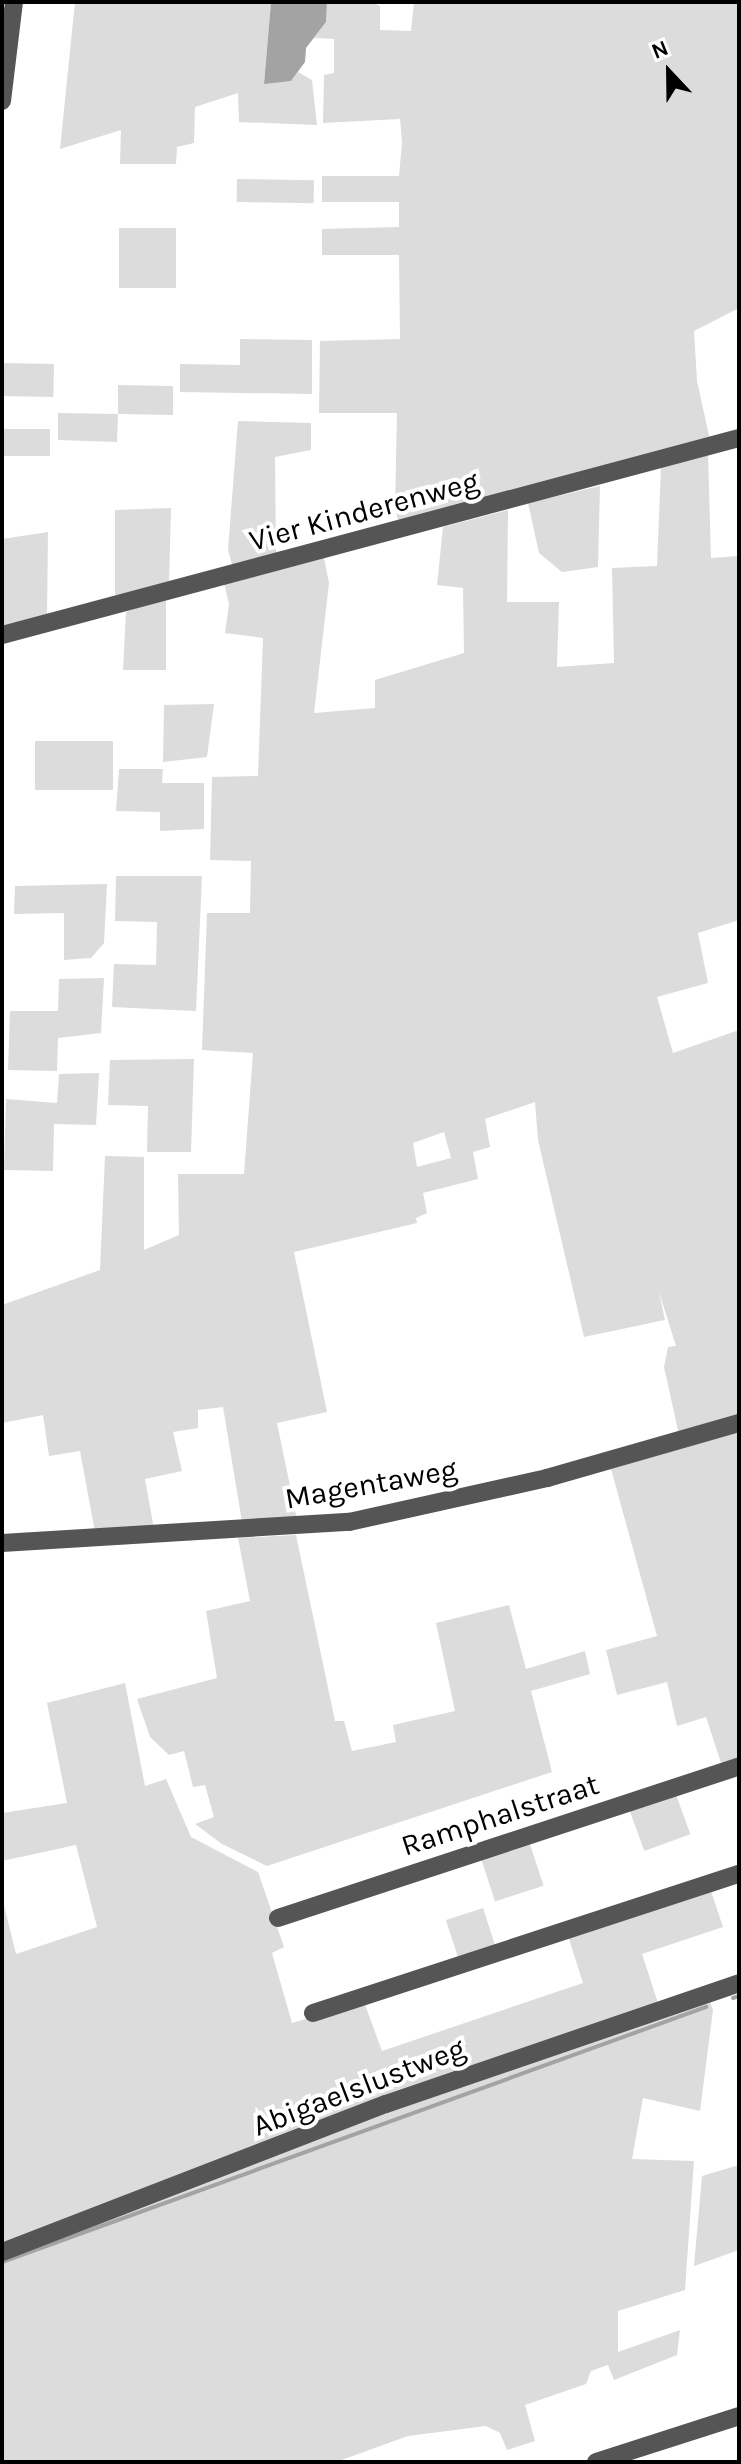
<!DOCTYPE html>
<html>
<head>
<meta charset="utf-8">
<style>
	body { margin:0 }
	#map { position:relative; width:741px; height:2464px; overflow:hidden; background:#fff; font-family:Karla,sans-serif }
	div>[style] { position:absolute }
	[style*='--x'] { left:calc(var(--x)*1px); top:calc(var(--y)*1px); width:calc(var(--w)*1px); rotate:calc(var(--a)*1deg) }
	.green>* { inset:0; background:#dcdcdc; transform-origin:0 0 }
	.water>* { inset:0; background:#a3a3a3 }
	.stream>* { height:4px; margin:-2px; padding:0 2px; transform-origin:2px; border-radius:2px; background:#a3a3a3 }
	.minor>* { height:18px; margin:-9px; padding:0 9px; transform-origin:9px; border-radius:9px; background:#555 }
	span { translate:-50% -50%; white-space:nowrap; text-align:center; line-height:1.15; -webkit-text-stroke:8px #fff; paint-order:stroke }
	.street-label { font-size:30px; color:#000 }
	.frame { position:absolute; inset:0; border:4px solid #000; pointer-events:none }
	.north { position:absolute; left:629px; top:32px; width:80px; height:80px; -webkit-text-stroke:6px #fff; paint-order:stroke; rotate:338deg; font-size:22px; font-weight:700; line-height:32px; text-align:center; color:#000 }
	.north::after { content:''; display:block; margin:auto; width:28px; height:36px; background:#000; clip-path:polygon(50% 0,100% 100%,50% 72%,0 100%) }
</style>
</head>
<body>
<div id="map">
	<div class="green">
		<div style="clip-path:polygon(75px 2px,271px 2px,264px 83px,291px 81px,298px 72px,312px 80px,317px 125px,239px 122px,238px 93px,195px 107px,194px 143px,177px 147px,176px 164px,120px 164px,121px 130px,60px 149px)"></div>
		<div style="clip-path:polygon(327px 2px,371px 2px,380px 6px,380px 30px,411px 31px,414px 2px,739px 2px,739px 308px,694px 331px,697px 381px,710px 440px,399px 524px,395px 509px,397px 413px,319px 413px,320px 341px,400px 339px,399px 255px,322px 255px,322px 229px,399px 227px,399px 202px,322px 202px,322px 176px,399px 176px,402px 142px,400px 119px,323px 123px,324px 75px,334px 73px,334px 39px,314px 38px,326px 22px)"></div>
		<div style="left:237px;top:179px;width:77px;height:23px;rotate:1deg"></div>
		<div style="left:119px;top:228px;width:57px;height:60px"></div>
		<div style="clip-path:polygon(240px 339px,312px 340px,312px 394px,180px 392px,180px 364px,240px 365px)"></div>
		<div style="left:2px;top:363px;width:52px;height:33px;rotate:1deg"></div>
		<div style="clip-path:polygon(118px 385px,173px 386px,173px 415px,118px 414px,117px 442px,58px 440px,58px 413px,118px 414px)"></div>
		<div style="clip-path:polygon(238px 421px,311px 423px,311px 450px,275px 457px,276px 558px,233px 568px,228px 550px)"></div>
		<div style="left:2px;top:429px;width:48px;height:27px"></div>
		<div style="clip-path:polygon(evenodd,708px 454px,711px 558px,739px 556px,739px 920px,698px 933px,708px 983px,657px 997px,673px 1053px,739px 1030px,739px 1416px,679px 1435px,664px 1367px,668px 1347px,676px 1346px,659px 1292px,665px 1320px,584px 1337px,538px 1140px,535px 1102px,485px 1119px,490px 1147px,473px 1152px,478px 1179px,423px 1193px,427px 1213px,416px 1218px,417px 1223px,294px 1252px,327px 1412px,277px 1423px,297px 1520px,242px 1522px,223px 1407px,198px 1410px,198px 1428px,173px 1432px,182px 1471px,145px 1479px,154px 1529px,95px 1532px,80px 1451px,49px 1456px,43px 1415px,2px 1423px,2px 1305px,100px 1270px,105px 1156px,144px 1157px,144px 1250px,179px 1235px,178px 1174px,244px 1174px,253px 1053px,202px 1050px,207px 913px,250px 913px,251px 861px,210px 860px,212px 777px,258px 776px,263px 638px,225px 633px,229px 604px,224px 583px,324px 558px,329px 583px,314px 713px,375px 708px,375px 680px,464px 653px,463px 588px,437px 585px,443px 527px,508px 510px,507px 602px,559px 602px,557px 667px,614px 663px,612px 568px,657px 566px,661px 466px,708px 454px,444px 1132px,451px 1158px,417px 1167px,413px 1143px,444px 1132px)"></div>
		<div style="clip-path:polygon(600px 486px,598px 567px,562px 572px,539px 553px,528px 503px)"></div>
		<div style="clip-path:polygon(171px 508px,169px 583px,115px 598px,115px 510px)"></div>
		<div style="clip-path:polygon(48px 532px,47px 617px,2px 629px,2px 539px)"></div>
		<div style="clip-path:polygon(166px 596px,166px 670px,123px 670px,126px 612px)"></div>
		<div style="clip-path:polygon(214px 704px,207px 757px,163px 762px,164px 705px)"></div>
		<div style="left:35px;top:741px;width:78px;height:49px"></div>
		<div style="clip-path:polygon(119px 769px,163px 769px,162px 783px,204px 783px,204px 829px,160px 831px,160px 812px,116px 811px)"></div>
		<div style="clip-path:polygon(116px 876px,202px 876px,196px 1011px,112px 1007px,114px 964px,156px 965px,157px 922px,115px 921px)"></div>
		<div style="clip-path:polygon(107px 884px,104px 943px,91px 958px,64px 960px,64px 913px,14px 914px,15px 886px)"></div>
		<div style="clip-path:polygon(104px 978px,101px 1033px,58px 1038px,57px 1071px,8px 1070px,10px 1011px,58px 1011px,59px 979px)"></div>
		<div style="clip-path:polygon(194px 1059px,191px 1152px,147px 1152px,148px 1106px,108px 1105px,110px 1060px)"></div>
		<div style="clip-path:polygon(99px 1073px,96px 1125px,54px 1124px,53px 1171px,4px 1170px,6px 1099px,57px 1103px,59px 1074px)"></div>
		<div style="clip-path:polygon(739px 1431px,739px 1760px,722px 1766px,706px 1717px,677px 1726px,667px 1682px,617px 1695px,606px 1650px,657px 1636px,611px 1469px)"></div>
		<div style="clip-path:polygon(296px 1535px,335px 1721px,344px 1721px,352px 1751px,396px 1742px,393px 1725px,455px 1711px,436px 1623px,509px 1605px,526px 1669px,585px 1651px,590px 1674px,531px 1691px,552px 1772px,267px 1866px,222px 1844px,195px 1824px,214px 1817px,205px 1785px,193px 1787px,184px 1751px,169px 1755px,150px 1737px,137px 1699px,217px 1678px,206px 1611px,250px 1601px,238px 1538px)"></div>
		<div style="clip-path:polygon(125px 1683px,145px 1786px,166px 1779px,191px 1837px,258px 1872px,284px 1947px,272px 1953px,292px 2023px,364px 2002px,382px 2051px,583px 1983px,568px 1936px,710px 1888px,723px 1927px,642px 1954px,659px 2006px,2px 2247px,2px 1897px,16px 1954px,97px 1927px,76px 1845px,2px 1861px,2px 1813px,67px 1803px,47px 1703px)"></div>
		<div style="left:675px;top:1792px;width:45px;height:49px;rotate:70deg"></div>
		<div style="left:529px;top:1841px;width:47px;height:51px;rotate:72deg"></div>
		<div style="left:483px;top:1908px;width:42px;height:39px;rotate:72deg"></div>
		<div style="clip-path:polygon(709px 1999px,713px 2010px,700px 2111px,643px 2098px,632px 2159px,694px 2161px,685px 2290px,618px 2311px,618px 2352px,680px 2330px,677px 2355px,614px 2380px,608px 2365px,591px 2371px,586px 2384px,525px 2405px,535px 2441px,507px 2450px,500px 2433px,486px 2426px,408px 2436px,336px 2462px,2px 2462px,2px 2256px,387px 2108px)"></div>
		<div style="clip-path:polygon(739px 2165px,739px 2250px,694px 2266px,702px 2176px)"></div>
	</div>
	<div class="water">
		<div style="clip-path:polygon(271px 2px,327px 2px,326px 22px,306px 48px,305px 62px,291px 81px,264px 84px)"></div>
	</div>
	<div class="stream">
		<div style="--x:733;--y:1998;--w:6;--a:-18"></div>
		<div style="--x:2;--y:2262;--w:749;--a:-19.91"></div>
	</div>
	<div class="minor">
		<div style="--x:2;--y:101;--w:100;--a:-83.1"></div>
		<div style="--x:2;--y:635;--w:763;--a:-14.97"></div>
		<div style="--x:2;--y:1543;--w:348;--a:-3.5"></div>
		<div style="--x:349;--y:1522;--w:203;--a:-12.5"></div>
		<div style="--x:547;--y:1478;--w:200;--a:-16"></div>
		<div style="--x:278;--y:1918;--w:485;--a:-18.2"></div>
		<div style="--x:313;--y:2013;--w:448;--a:-18.1"></div>
		<div style="--x:2;--y:2252;--w:412;--a:-21.1"></div>
		<div style="--x:386;--y:2104;--w:373;--a:-18.9"></div>
		<div style="--x:596;--y:2462;--w:150;--a:-17.8"></div>
	</div>
	<div class="street-label">
		<span style="left:364px;top:511px;rotate:-15deg">Vier Kinderenweg</span>
		<span style="left:371px;top:1484px;rotate:-10deg">Magentaweg</span>
		<span style="left:500px;top:1815px;rotate:-18deg">Ramphalstraat</span>
		<span style="left:359px;top:2087px;rotate:-21deg">Abigaelslustweg</span>
	</div>
	<div class="frame"></div>
	<div class="north">N</div>
</div>
</body>
</html>
